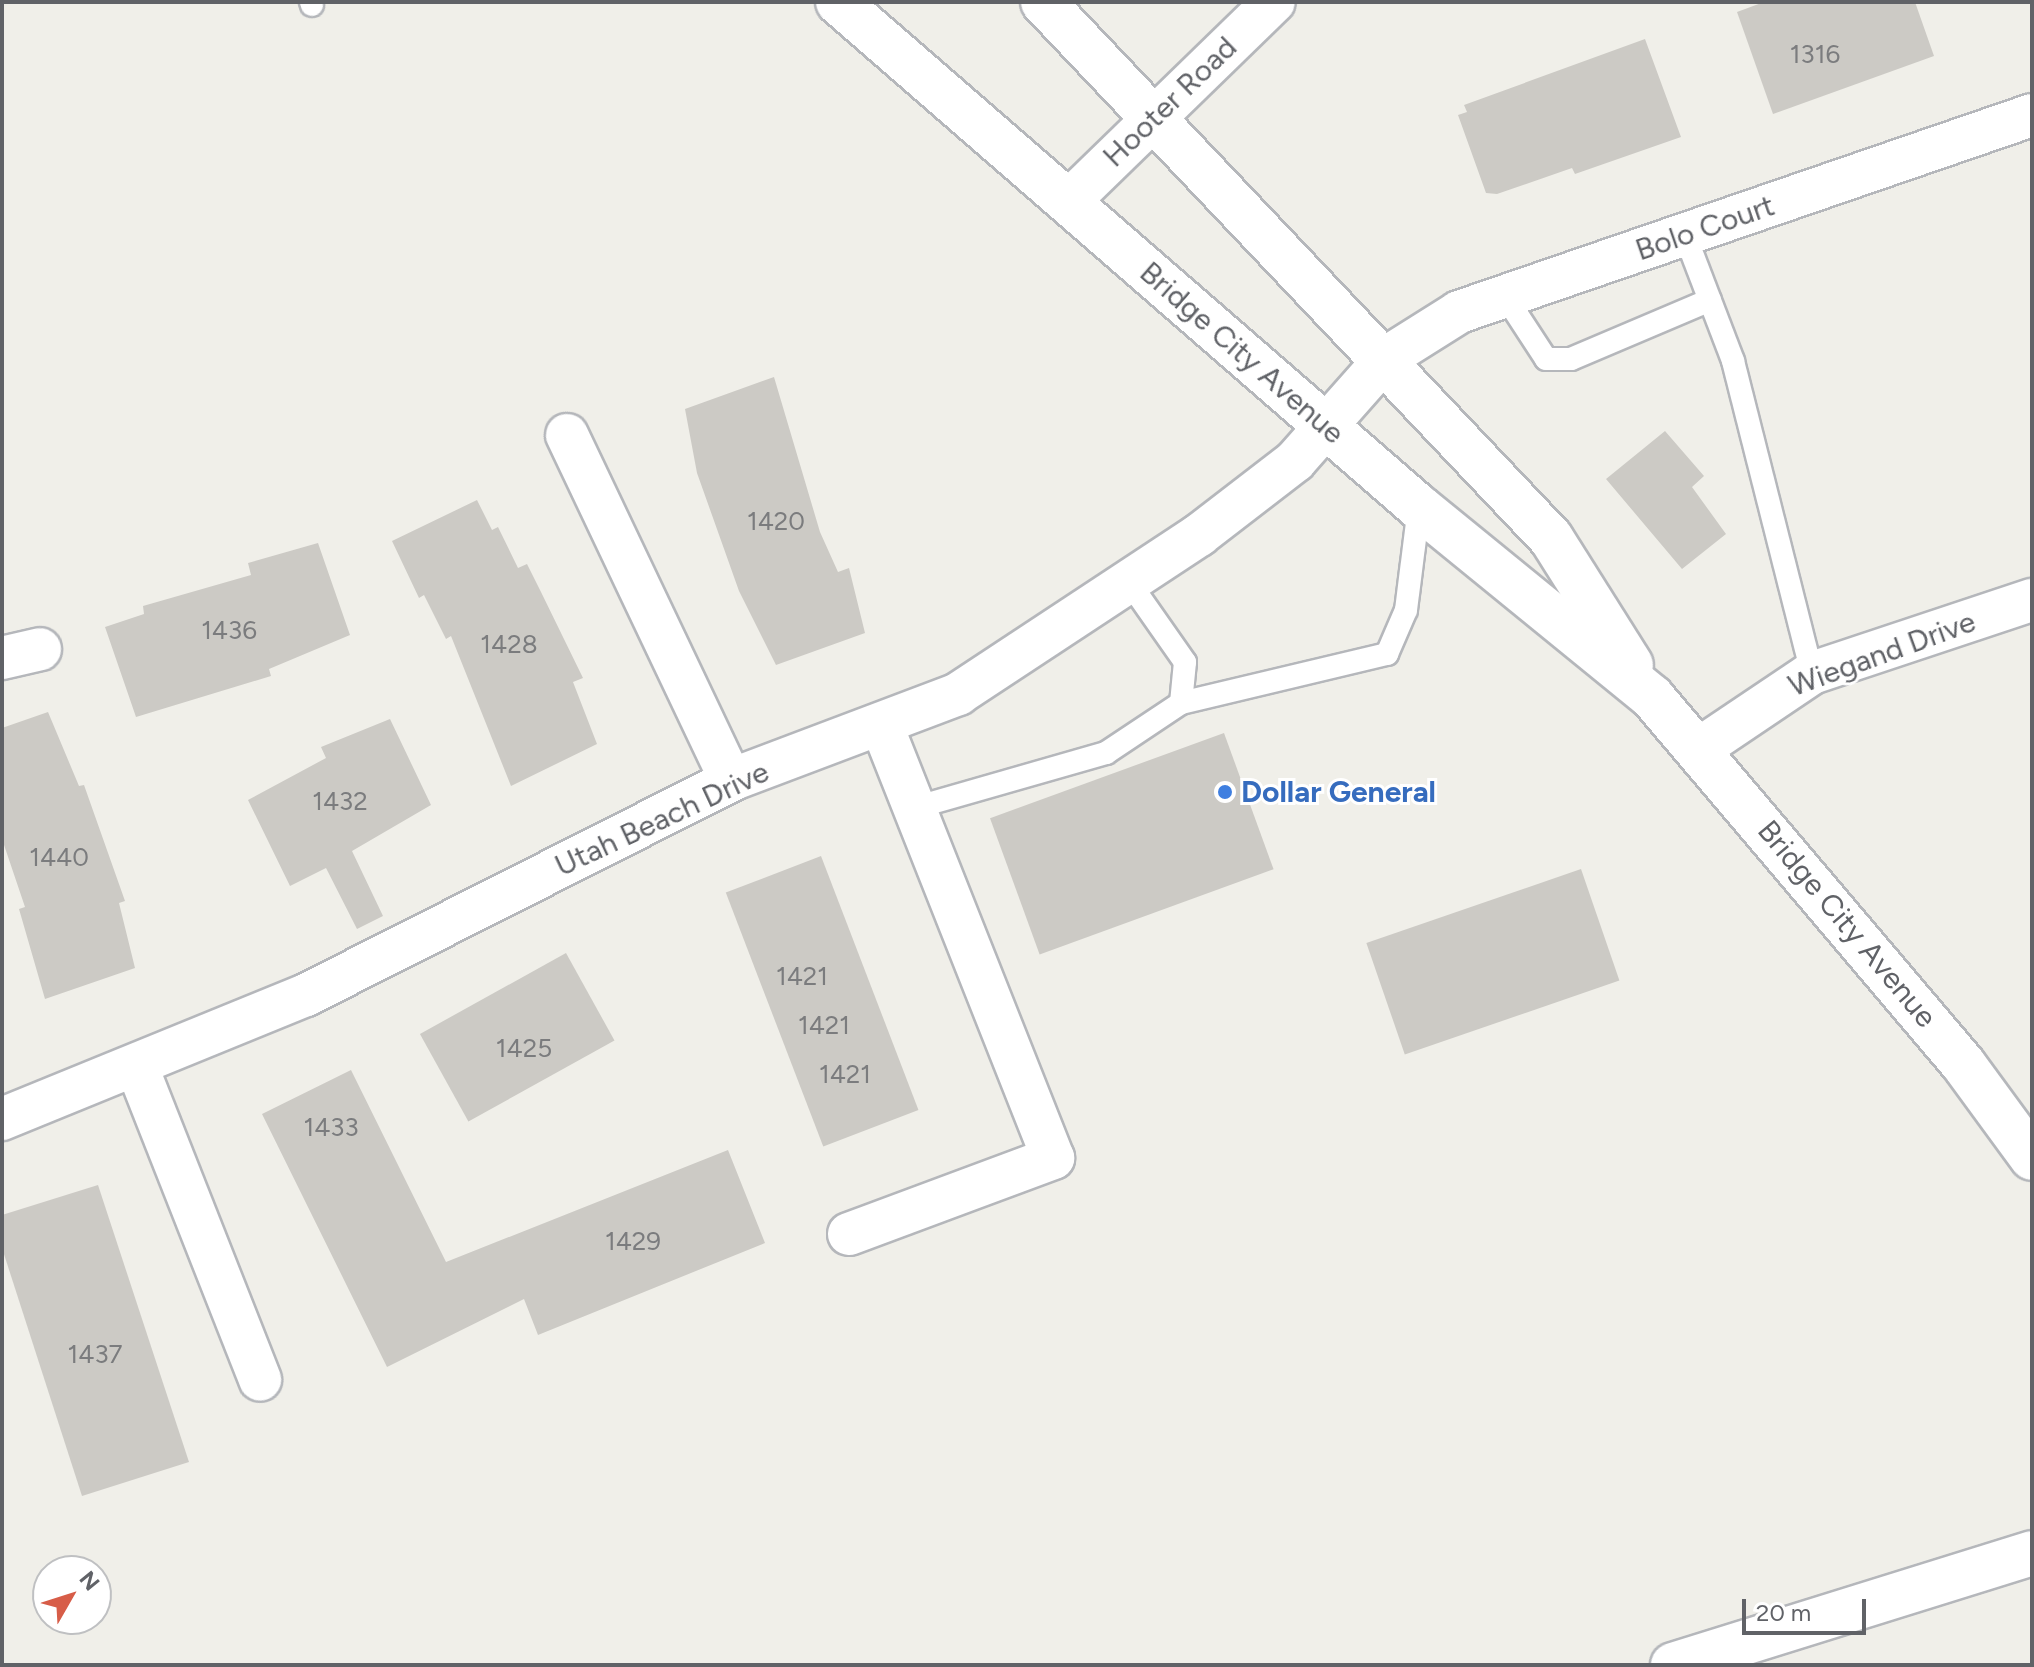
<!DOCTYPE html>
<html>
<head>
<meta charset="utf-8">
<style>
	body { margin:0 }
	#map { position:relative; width:2034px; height:1667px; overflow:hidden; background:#f0efe9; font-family:Figtree,sans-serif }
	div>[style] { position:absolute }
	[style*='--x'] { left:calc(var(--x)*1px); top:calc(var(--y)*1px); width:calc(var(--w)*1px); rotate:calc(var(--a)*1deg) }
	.building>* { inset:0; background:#cccac5; transform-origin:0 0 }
	.roads { filter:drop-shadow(2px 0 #b5b7bb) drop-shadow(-2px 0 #b5b7bb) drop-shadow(0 2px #b5b7bb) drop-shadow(0 -2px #b5b7bb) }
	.service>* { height:22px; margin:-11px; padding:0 11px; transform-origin:11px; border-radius:11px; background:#fff }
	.minor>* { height:42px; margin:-21px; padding:0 21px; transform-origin:21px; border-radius:21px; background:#fff }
	.tertiary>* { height:44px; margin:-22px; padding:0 22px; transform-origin:22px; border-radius:22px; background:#fff }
	.secondary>* { height:44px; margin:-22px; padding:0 22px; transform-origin:22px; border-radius:22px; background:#fff }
	.dots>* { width:22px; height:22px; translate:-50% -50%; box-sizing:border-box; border:4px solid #fff; border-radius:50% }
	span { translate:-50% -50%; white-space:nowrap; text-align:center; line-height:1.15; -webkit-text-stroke:6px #fff; paint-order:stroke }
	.number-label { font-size:26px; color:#7b7c7e }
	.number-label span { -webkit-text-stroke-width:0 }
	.street-label { font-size:30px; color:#606267 }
	.shop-label { font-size:30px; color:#366cbe; font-weight:700 }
	.left { translate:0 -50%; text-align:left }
	.frame { position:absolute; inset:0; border:4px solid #606267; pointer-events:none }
	.north { position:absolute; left:32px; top:1555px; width:80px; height:80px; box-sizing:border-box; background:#fff; border:2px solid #bfc0c2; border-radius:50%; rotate:51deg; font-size:22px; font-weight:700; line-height:32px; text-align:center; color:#606267 }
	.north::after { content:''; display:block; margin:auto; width:28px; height:36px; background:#d75d48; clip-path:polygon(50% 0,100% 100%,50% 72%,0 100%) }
	.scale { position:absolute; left:1742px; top:1599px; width:124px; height:36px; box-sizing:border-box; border:4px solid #606267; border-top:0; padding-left:10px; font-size:24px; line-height:28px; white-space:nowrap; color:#606267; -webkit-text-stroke:6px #fff; paint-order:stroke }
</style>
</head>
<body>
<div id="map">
	<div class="building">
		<div style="clip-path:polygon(1764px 2px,1915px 2px,1934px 56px,1773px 114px,1737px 12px)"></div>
		<div style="clip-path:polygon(1645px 39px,1681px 137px,1575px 174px,1572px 168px,1497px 194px,1486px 193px,1458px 115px,1467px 112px,1464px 105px)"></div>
		<div style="clip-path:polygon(774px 377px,820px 532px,838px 572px,849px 568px,865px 633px,776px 665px,739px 591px,697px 473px,685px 409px)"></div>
		<div style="clip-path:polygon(1665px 431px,1704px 476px,1692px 487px,1726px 534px,1682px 569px,1606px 479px)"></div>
		<div style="clip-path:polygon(477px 500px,492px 530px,498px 527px,518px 568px,527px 564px,541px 592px,583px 678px,573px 682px,597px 744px,511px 786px,451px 636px,446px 639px,424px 595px,419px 598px,392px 541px)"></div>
		<div style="clip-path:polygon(318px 543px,350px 635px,269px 669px,271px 676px,136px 717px,105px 627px,144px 614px,143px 606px,251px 575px,248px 563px)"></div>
		<div style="clip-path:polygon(48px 712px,79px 786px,84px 785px,125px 901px,119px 903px,135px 968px,45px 999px,19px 909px,25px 907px,2px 839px,2px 728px)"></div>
		<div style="clip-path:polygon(390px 719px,431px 805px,352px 851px,383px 916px,357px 929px,326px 868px,290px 886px,248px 800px,326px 758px,321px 747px)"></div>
		<div style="left:1224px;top:733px;width:145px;height:249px;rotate:70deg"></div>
		<div style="left:821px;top:856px;width:272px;height:102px;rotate:69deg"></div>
		<div style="left:1581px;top:869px;width:118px;height:227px;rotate:71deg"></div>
		<div style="left:566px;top:953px;width:100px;height:167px;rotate:61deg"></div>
		<div style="clip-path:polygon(351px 1070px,446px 1262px,728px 1150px,765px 1243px,538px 1335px,524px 1299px,387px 1367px,262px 1114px)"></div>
		<div style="clip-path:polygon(98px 1185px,189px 1462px,82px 1496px,2px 1248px,2px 1215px)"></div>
	</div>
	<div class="roads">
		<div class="service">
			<div style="--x:311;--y:2;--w:3;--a:72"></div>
			<div style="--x:1685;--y:235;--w:135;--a:69.1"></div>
			<div style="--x:1733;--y:361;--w:322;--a:75.8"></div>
			<div style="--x:1505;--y:296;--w:75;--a:56.9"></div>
			<div style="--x:1546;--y:359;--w:25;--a:0"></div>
			<div style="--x:1571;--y:359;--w:151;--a:-23"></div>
			<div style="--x:1181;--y:703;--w:212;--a:-13.4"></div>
			<div style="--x:1387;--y:654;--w:48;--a:-66.6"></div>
			<div style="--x:1406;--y:610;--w:104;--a:-82.8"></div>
			<div style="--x:914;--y:808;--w:200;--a:-16"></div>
			<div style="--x:1106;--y:753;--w:90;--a:-33.7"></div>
			<div style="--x:1181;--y:703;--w:41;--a:-84.4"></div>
			<div style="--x:1185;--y:662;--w:98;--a:-125"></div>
		</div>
		<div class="minor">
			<div style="--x:1068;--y:202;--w:287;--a:-44.2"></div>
			<div style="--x:567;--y:435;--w:382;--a:64.6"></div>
			<div style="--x:2;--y:658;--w:39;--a:-13"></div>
			<div style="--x:1699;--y:749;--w:136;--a:-33.9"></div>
			<div style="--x:1812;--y:673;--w:232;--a:-18.4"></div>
			<div style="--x:137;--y:1067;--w:336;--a:68.5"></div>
			<div style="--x:2;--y:1119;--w:328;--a:-22.2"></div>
			<div style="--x:306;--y:995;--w:476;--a:-26.8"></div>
			<div style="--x:731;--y:780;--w:243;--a:-20.7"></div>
			<div style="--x:958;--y:694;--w:289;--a:-33.4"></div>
			<div style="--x:1199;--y:535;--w:121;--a:-37.6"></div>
			<div style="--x:1295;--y:461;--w:137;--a:-48.5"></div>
			<div style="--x:1386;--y:358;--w:86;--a:-32.2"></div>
			<div style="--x:1459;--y:312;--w:606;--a:-18.97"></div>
			<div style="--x:849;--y:1234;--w:218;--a:-20.4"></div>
			<div style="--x:1053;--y:1158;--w:464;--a:-111.6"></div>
		</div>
		<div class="tertiary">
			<div style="--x:1673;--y:1665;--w:376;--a:-17.3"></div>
		</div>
		<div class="secondary">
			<div style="--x:838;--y:2;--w:770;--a:41"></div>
			<div style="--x:1419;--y:507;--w:301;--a:39.2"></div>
			<div style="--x:1652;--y:697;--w:482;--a:49.7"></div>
			<div style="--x:1964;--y:1065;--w:115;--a:53.8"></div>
			<div style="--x:1043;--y:2;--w:738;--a:46.54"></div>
			<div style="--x:1551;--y:538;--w:150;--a:57.8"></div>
		</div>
	</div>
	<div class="dots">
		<div style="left:1225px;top:792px;background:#3f7fe0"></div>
	</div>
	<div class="number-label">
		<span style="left:1815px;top:55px">1316</span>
		<span style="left:776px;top:522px">1420</span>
		<span style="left:229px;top:631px">1436</span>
		<span style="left:509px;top:645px">1428</span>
		<span style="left:340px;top:802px">1432</span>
		<span style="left:59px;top:858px">1440</span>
		<span style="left:802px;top:977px">1421</span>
		<span style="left:824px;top:1026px">1421</span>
		<span style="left:524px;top:1049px">1425</span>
		<span style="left:845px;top:1075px">1421</span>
		<span style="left:331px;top:1128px">1433</span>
		<span style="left:633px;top:1242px">1429</span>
		<span style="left:95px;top:1355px">1437</span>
	</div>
	<div class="street-label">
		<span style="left:1170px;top:102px;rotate:-44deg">Hooter Road</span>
		<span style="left:1705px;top:228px;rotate:-19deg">Bolo Court</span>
		<span style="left:1242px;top:353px;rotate:41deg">Bridge City Avenue</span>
		<span style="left:1882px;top:654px;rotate:-20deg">Wiegand Drive</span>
		<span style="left:662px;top:819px;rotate:-25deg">Utah Beach Drive</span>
		<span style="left:1847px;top:924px;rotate:50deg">Bridge City Avenue</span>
	</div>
	<div class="shop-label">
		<span class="left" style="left:1241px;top:792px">Dollar General</span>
	</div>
	<div class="frame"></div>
	<div class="north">N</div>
	<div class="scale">20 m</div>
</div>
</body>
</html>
